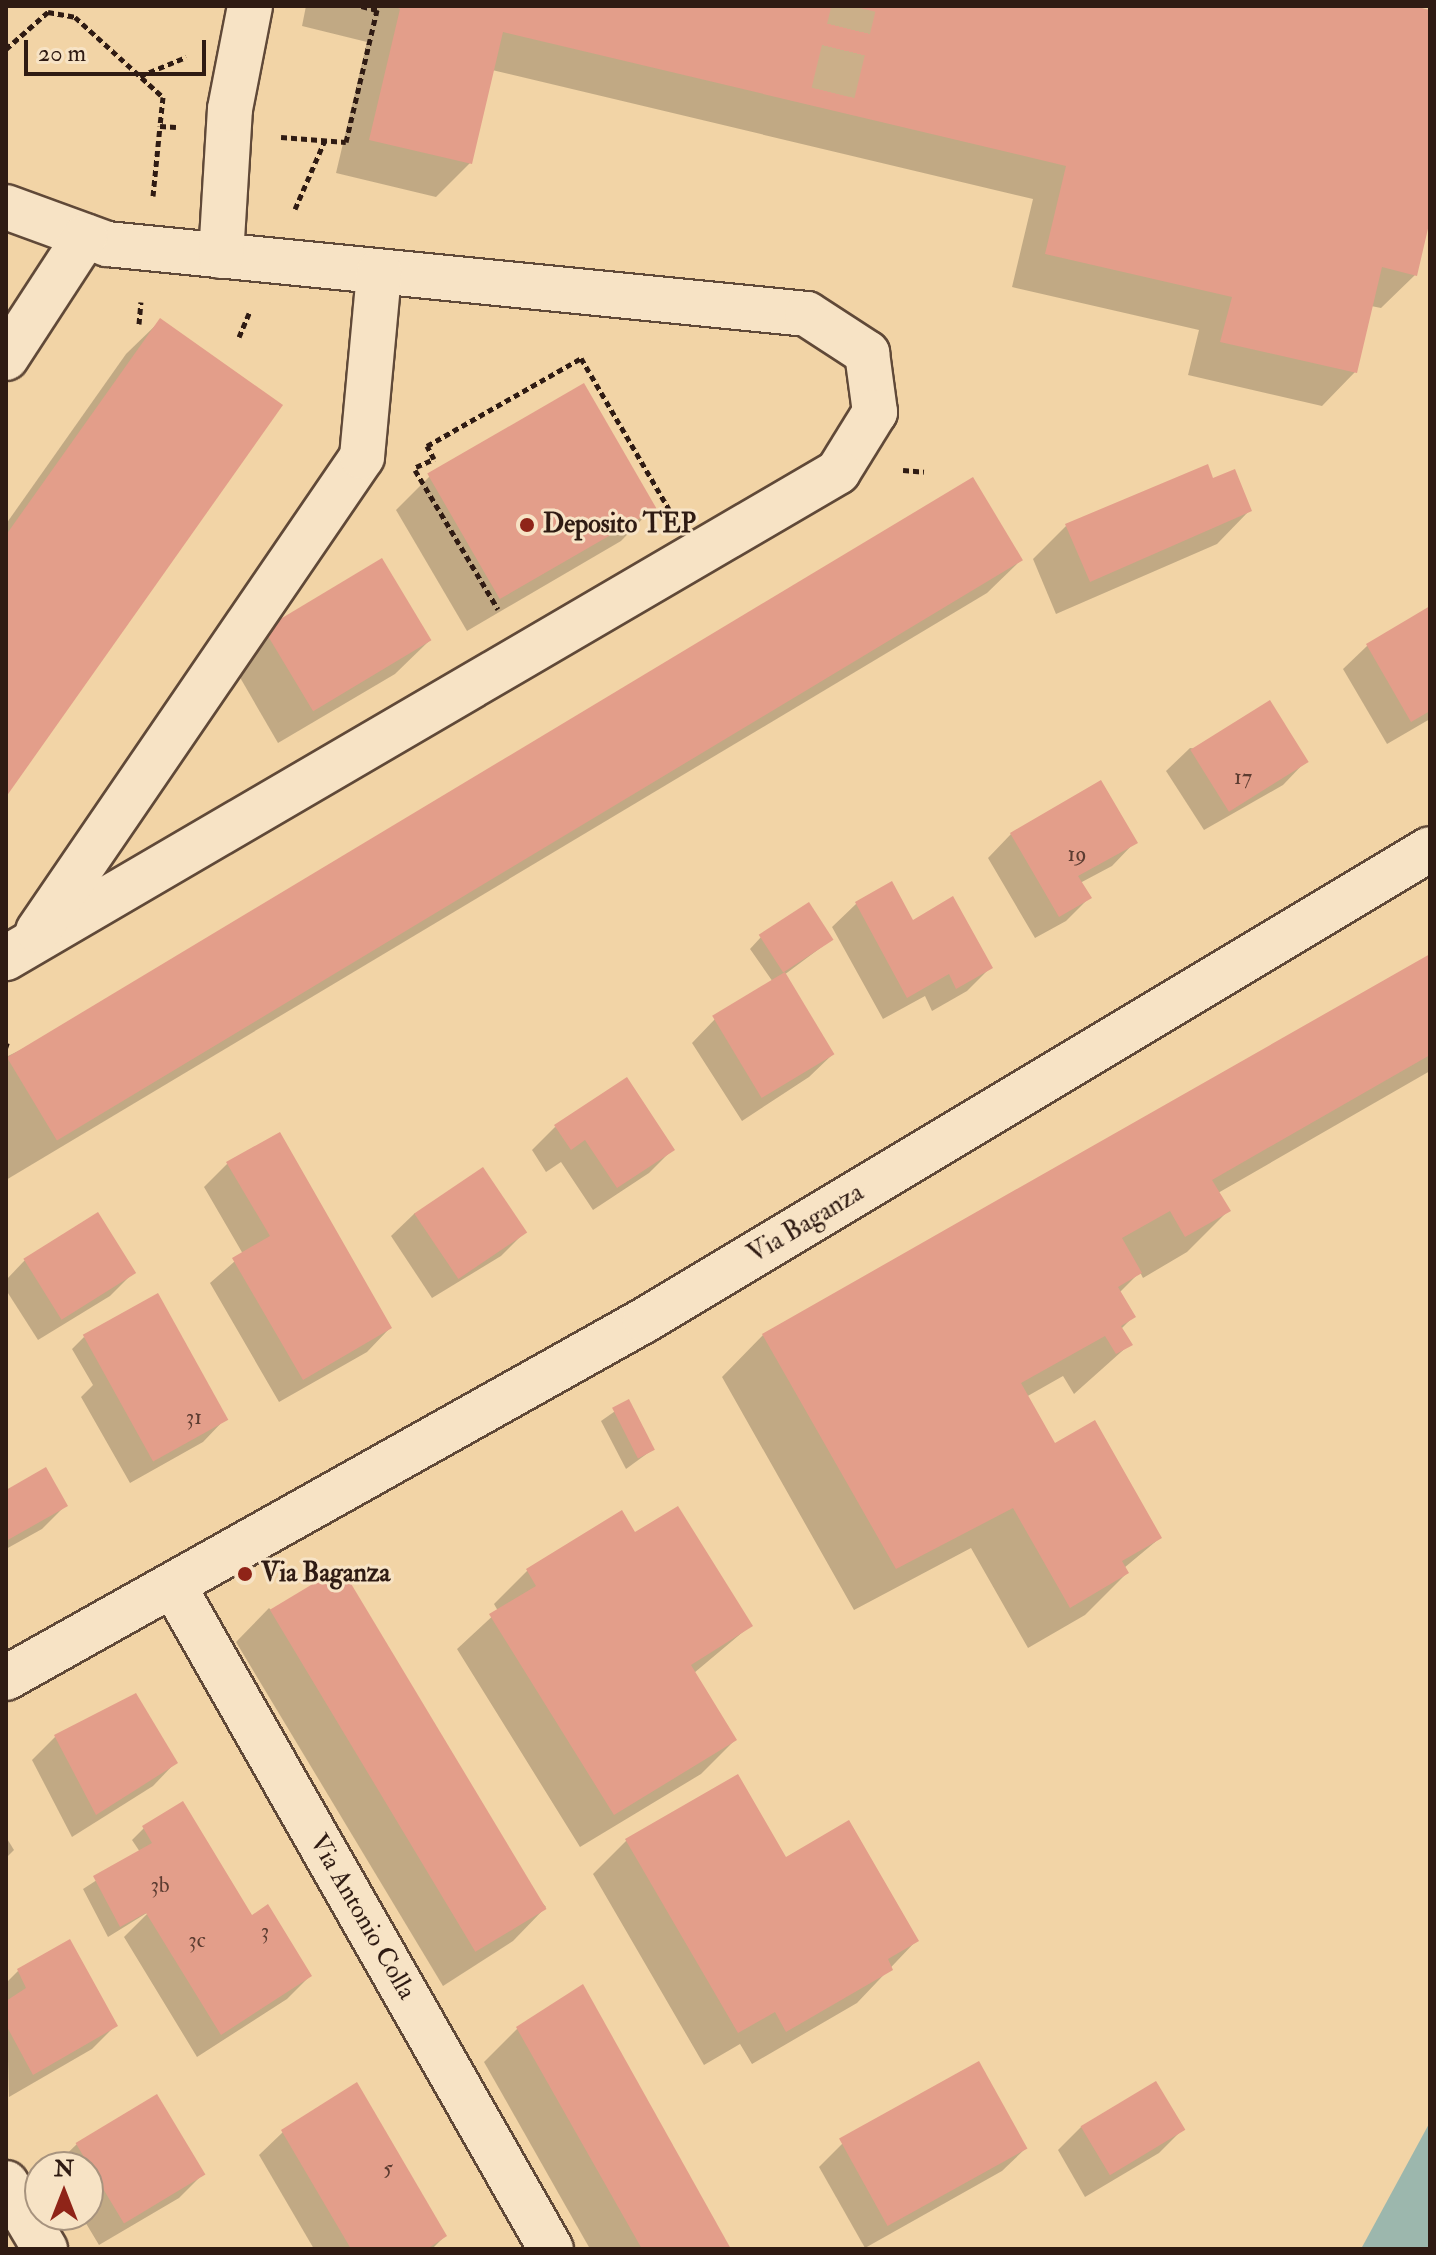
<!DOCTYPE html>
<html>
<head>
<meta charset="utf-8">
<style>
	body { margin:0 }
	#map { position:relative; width:1436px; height:2255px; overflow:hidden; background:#f2d4a6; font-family:"IM FELL Double Pica",serif }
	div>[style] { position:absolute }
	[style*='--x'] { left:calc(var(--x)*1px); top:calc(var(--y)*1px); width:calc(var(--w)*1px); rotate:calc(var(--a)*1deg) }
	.water>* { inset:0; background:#9cb7ad }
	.shadow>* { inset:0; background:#0003 }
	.building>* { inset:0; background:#e39e8a; transform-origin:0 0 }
	.minor-tunnel>* { height:44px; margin-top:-22px; transform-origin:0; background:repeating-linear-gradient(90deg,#cbaf89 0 44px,transparent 0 66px) }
	.path>* { height:5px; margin-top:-2.5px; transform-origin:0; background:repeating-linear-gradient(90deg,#2f1b13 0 6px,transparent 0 10px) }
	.roads { filter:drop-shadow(2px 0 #604938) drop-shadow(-2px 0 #604938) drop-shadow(0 2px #604938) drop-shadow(0 -2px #604938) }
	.minor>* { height:44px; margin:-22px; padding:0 22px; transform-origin:22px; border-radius:22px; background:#f7e3c5 }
	.dots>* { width:22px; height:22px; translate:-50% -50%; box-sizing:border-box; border:4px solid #f7e3c5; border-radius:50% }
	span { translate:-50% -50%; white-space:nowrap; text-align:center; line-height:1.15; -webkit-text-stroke:6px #f7e3c5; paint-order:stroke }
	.number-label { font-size:22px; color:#5c3c31 }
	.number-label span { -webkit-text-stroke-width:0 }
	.poi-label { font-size:26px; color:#2f1b13; font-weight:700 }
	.left { translate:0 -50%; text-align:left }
	.street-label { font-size:26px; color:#2f1b13 }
	.frame { position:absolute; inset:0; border:8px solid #2f1b13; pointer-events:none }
	.north { position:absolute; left:24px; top:2151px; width:80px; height:80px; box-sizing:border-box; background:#f7e3c5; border:2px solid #a7937e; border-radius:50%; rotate:0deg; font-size:22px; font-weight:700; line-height:32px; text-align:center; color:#2f1b13 }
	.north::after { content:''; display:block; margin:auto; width:28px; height:36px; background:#8f2418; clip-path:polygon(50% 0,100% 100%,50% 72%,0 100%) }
	.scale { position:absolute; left:24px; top:40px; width:182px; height:36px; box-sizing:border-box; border:4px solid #2f1b13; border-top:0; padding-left:10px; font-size:24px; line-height:28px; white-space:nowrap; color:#2f1b13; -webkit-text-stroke:6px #f7e3c5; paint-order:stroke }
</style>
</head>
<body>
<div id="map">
	<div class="water">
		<div style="clip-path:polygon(1430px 2122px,1430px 2249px,1361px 2249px)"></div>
	</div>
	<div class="shadow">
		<div style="clip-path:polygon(306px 6px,1405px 6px,1430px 12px,1430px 211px,1415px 275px,1381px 308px,1371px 306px,1355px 372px,1322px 406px,1188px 375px,1199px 330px,1012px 287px,1033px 199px,492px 70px,470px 163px,436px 197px,336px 173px,367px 42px,302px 26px)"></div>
		<div style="clip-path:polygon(160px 321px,6px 793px,6px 524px,126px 354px)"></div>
		<div style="clip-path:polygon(583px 386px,654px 507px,621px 541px,467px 631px,396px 510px,429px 477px)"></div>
		<div style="clip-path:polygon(1212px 481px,1250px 510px,1217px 544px,1056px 614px,1033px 559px,1066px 526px)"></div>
		<div style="clip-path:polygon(1021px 560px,987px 593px,6px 1180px,6px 1057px)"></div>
		<div style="clip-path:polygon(1430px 608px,1430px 719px,1387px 744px,1343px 669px,1367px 646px)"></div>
		<div style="clip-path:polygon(265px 629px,429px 641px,395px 674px,278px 743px,231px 662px)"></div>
		<div style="clip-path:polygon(1190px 748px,1306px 761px,1283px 785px,1204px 830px,1166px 771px)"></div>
		<div style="clip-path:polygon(1011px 834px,1135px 842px,1112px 866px,1080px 883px,1089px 898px,1066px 921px,1035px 938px,988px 858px)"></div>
		<div style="clip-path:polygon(891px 884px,912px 922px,990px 968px,967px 991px,932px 1011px,925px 996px,883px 1019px,832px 927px,856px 904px)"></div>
		<div style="clip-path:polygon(761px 937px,831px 940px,784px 975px,833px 1054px,809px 1077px,742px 1121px,692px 1043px,715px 1019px,773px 982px,750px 949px)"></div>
		<div style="clip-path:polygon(1430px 958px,1430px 1071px,1218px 1193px,1228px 1211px,1187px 1252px,1143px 1278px,1140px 1272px,1119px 1293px,1133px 1317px,1121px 1329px,1130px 1344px,1074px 1394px,1063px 1376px,1026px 1397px,1054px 1446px,1160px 1538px,1124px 1568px,1127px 1573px,1085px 1615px,1028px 1648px,971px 1548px,854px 1610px,722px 1377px,763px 1335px)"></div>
		<div style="clip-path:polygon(555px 1127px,672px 1150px,649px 1173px,593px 1210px,561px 1162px,546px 1172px,532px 1150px)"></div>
		<div style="clip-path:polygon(279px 1135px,390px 1328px,367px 1352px,279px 1402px,210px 1283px,243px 1254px,204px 1187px,227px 1164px)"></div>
		<div style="clip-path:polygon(415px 1213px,524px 1233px,501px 1256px,432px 1298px,391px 1236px)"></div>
		<div style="clip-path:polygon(25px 1260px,133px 1273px,110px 1296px,38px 1340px,6px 1290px,6px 1280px)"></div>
		<div style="clip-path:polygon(84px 1337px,226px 1418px,203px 1442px,130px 1483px,81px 1397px,93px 1385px,72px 1349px)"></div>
		<div style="clip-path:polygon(628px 1402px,652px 1450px,626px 1469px,601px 1421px)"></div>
		<div style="clip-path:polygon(6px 1492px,66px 1505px,42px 1529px,6px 1549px)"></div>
		<div style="clip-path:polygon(622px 1512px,635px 1535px,750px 1626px,694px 1673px,735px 1740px,701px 1774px,580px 1847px,457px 1649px,498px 1611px,494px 1604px,527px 1571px)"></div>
		<div style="clip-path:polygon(269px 1608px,546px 1907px,513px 1941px,443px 1986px,236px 1642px)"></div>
		<div style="clip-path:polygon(135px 1696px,176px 1762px,153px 1786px,72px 1837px,32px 1760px,55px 1737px)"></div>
		<div style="clip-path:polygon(144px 1828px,251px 1917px,310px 1976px,287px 1999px,197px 2057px,124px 1937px,150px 1911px,108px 1937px,83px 1889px,140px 1852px,132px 1840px)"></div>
		<div style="clip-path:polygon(6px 1837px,14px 1850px,6px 1858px)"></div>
		<div style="clip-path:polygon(627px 1840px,785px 1860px,916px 1941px,857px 2003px,752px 2064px,740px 2044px,704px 2065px,593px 1874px)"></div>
		<div style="clip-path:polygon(18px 1971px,115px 2026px,92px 2049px,9px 2097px,6px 1983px)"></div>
		<div style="clip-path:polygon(518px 2028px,729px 2249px,590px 2249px,484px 2062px)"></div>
		<div style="clip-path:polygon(978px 2064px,1026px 2148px,1002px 2171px,865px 2248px,819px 2167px,842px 2144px)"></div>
		<div style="clip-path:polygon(1081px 2127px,1182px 2130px,1159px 2153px,1085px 2197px,1058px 2150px)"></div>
		<div style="clip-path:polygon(283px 2132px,445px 2236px,432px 2249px,314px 2249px,259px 2155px)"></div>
		<div style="clip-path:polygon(77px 2144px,203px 2174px,179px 2198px,99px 2245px,81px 2215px,88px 2215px,88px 2167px,53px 2167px)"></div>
	</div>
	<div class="building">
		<div style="clip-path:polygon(394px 6px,1414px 6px,1430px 10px,1430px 220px,1417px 276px,1382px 267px,1357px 373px,1220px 342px,1232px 297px,1045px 254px,1066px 166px,503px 32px,472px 164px,369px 140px,400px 9px)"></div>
		<div style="clip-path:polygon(160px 318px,283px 405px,6px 797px,6px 535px)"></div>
		<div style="left:584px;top:383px;width:145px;height:181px;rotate:60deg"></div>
		<div style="clip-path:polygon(1208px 464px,1213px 478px,1235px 469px,1252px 511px,1090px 582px,1065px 524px)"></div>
		<div style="left:973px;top:477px;width:97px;height:1127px;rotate:59deg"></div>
		<div style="left:382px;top:558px;width:96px;height:138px;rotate:59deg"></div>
		<div style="clip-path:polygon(1430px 606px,1430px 711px,1411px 722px,1366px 644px)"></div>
		<div style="left:1270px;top:700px;width:73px;height:94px;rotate:58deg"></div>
		<div style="clip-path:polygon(1101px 780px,1138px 843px,1078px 876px,1092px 898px,1059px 917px,1010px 833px)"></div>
		<div style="clip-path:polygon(892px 881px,913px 920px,953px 896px,993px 968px,956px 989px,949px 974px,907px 998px,855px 902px)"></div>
		<div style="left:809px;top:902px;width:45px;height:60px;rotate:57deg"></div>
		<div style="clip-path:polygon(1430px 954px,1430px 1055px,1212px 1180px,1231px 1211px,1185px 1237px,1170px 1211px,1122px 1238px,1142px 1273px,1118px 1287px,1136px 1317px,1121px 1326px,1133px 1345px,1116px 1354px,1105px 1336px,1021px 1383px,1055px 1443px,1095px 1420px,1162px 1538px,1122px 1561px,1129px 1573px,1070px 1608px,1013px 1508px,896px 1569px,762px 1334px)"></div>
		<div style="left:785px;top:972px;width:96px;height:85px;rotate:59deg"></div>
		<div style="clip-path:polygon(627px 1077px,675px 1150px,617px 1188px,585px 1140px,571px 1150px,554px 1125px)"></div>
		<div style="clip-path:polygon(280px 1132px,392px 1328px,303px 1380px,232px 1258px,270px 1236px,226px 1162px)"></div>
		<div style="left:483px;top:1167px;width:79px;height:83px;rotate:56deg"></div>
		<div style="left:98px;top:1212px;width:72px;height:88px;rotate:58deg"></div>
		<div style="left:158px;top:1293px;width:145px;height:86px;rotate:61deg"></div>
		<div style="left:629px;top:1399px;width:57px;height:19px;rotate:63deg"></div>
		<div style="clip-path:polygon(46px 1467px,68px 1506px,6px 1541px,6px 1490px)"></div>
		<div style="clip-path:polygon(678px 1506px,753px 1626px,691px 1665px,737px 1740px,614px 1815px,489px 1614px,536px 1586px,526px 1569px,622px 1510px,635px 1532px)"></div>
		<div style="left:341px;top:1567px;width:399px;height:83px;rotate:59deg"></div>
		<div style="clip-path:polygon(136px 1693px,178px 1763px,96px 1815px,54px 1735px)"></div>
		<div style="clip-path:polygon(738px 1774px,786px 1857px,849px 1820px,919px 1941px,888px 1959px,893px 1970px,786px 2032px,775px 2012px,738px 2033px,625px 1839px)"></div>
		<div style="clip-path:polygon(183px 1801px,252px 1915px,268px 1904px,312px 1976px,221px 2035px,146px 1913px,120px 1927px,93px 1876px,152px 1843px,142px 1826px)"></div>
		<div style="clip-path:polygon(70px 1939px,118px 2026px,33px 2075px,6px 2025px,6px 2001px,26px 1988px,17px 1969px)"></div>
		<div style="clip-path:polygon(583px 1984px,731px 2249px,642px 2249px,516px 2027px)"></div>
		<div style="left:979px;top:2061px;width:100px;height:160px;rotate:61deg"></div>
		<div style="left:1156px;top:2081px;width:57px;height:88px;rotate:59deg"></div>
		<div style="clip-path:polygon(357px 2082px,447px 2236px,427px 2249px,351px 2249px,281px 2130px)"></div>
		<div style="left:157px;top:2094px;width:94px;height:95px;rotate:59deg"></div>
	</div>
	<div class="minor-tunnel">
		<div style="--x:833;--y:93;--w:89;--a:-76.4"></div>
	</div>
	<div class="path">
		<div style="--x:6;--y:49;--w:56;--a:-41.4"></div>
		<div style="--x:48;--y:12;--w:27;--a:10"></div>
		<div style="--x:75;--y:17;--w:119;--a:42.3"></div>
		<div style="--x:163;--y:97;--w:29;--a:96"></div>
		<div style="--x:140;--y:76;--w:50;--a:-22.4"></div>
		<div style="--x:281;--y:137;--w:65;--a:4.4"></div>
		<div style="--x:346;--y:142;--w:136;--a:-76.8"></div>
		<div style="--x:377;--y:10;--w:16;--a:-166"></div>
		<div style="--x:153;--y:196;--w:70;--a:-84.3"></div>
		<div style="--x:160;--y:126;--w:16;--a:4"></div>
		<div style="--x:295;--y:209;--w:75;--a:-66.5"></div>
		<div style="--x:139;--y:324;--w:22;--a:-85"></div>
		<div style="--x:239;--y:337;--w:26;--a:-67"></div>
		<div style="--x:416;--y:467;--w:20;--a:-24"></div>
		<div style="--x:434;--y:459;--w:15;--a:-118"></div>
		<div style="--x:427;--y:446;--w:177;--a:-29.7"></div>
		<div style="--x:581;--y:358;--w:175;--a:59.8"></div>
		<div style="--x:415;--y:470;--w:162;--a:59.2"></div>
		<div style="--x:903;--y:470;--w:21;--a:5"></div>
		<div style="--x:6;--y:1045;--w:3;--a:18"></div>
	</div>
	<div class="roads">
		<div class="minor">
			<div style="--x:6;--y:207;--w:108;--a:20.1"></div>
			<div style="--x:107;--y:244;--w:703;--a:5.71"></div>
			<div style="--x:807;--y:314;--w:72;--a:33"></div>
			<div style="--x:867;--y:353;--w:60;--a:82.3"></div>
			<div style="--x:875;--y:412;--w:70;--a:121.7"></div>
			<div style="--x:838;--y:472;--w:964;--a:149.71"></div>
			<div style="--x:221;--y:256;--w:147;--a:-86.5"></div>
			<div style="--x:230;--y:109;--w:105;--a:-79"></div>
			<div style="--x:6;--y:358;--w:145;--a:-56.9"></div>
			<div style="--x:38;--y:931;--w:574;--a:-55.65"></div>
			<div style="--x:362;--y:457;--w:186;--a:-84.7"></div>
			<div style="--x:173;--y:1585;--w:764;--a:60.35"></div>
			<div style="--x:6;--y:1678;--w:732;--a:-29.26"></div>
			<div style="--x:645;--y:1320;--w:915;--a:-30.96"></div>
			<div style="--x:6;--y:2183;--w:77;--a:59.4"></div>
		</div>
	</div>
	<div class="dots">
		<div style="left:527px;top:525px;background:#8f2418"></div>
		<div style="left:245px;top:1574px;background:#8f2418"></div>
	</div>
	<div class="number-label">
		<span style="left:1243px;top:778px">17</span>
		<span style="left:1077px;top:855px">19</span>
		<span style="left:194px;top:1418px">31</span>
		<span style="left:160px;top:1886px">3b</span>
		<span style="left:265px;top:1932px">3</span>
		<span style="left:197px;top:1941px">3c</span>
		<span style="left:388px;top:2169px">5</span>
	</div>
	<div class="poi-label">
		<span class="left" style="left:543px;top:525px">Deposito TEP</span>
		<span class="left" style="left:261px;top:1574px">Via Baganza</span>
	</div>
	<div class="street-label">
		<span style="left:806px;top:1224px;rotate:-31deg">Via Baganza</span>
		<span style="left:362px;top:1917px;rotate:60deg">Via Antonio Colla</span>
	</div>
	<div class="frame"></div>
	<div class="north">N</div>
	<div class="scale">20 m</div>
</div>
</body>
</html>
